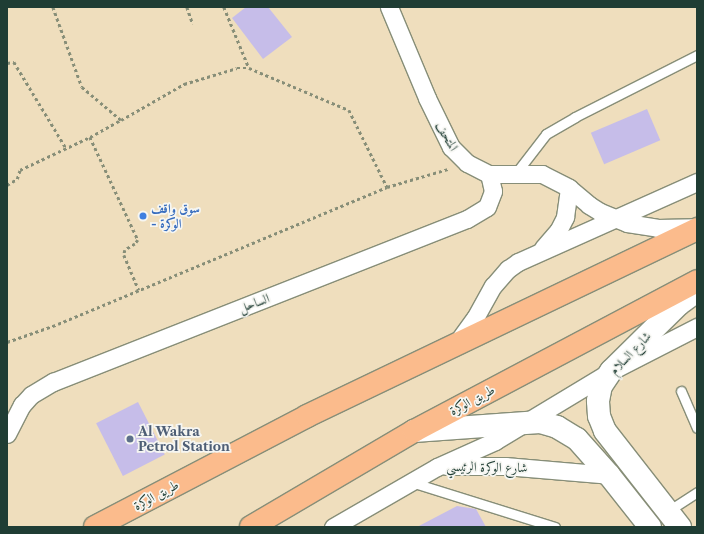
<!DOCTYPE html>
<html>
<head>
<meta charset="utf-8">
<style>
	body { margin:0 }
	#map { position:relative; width:704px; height:534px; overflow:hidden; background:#efdebd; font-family:"Libre Caslon Text",Amiri,serif }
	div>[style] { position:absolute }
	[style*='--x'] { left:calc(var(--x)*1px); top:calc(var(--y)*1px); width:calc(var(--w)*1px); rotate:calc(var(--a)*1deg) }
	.building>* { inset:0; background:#c6bde9; transform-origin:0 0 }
	.path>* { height:2.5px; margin-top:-1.25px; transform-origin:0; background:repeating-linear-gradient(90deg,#878e78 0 3px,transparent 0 6px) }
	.roads { filter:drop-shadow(1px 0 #878e78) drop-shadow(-1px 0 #878e78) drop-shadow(0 1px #878e78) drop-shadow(0 -1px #878e78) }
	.service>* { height:9px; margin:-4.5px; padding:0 4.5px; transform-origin:4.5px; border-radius:4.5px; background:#fff }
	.minor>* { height:17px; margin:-8.5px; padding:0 8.5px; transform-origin:8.5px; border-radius:8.5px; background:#fff }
	.tertiary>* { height:22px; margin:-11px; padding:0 11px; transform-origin:11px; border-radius:11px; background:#fff }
	.trunk>* { height:22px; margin:-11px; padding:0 11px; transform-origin:11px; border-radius:11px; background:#fbbb8c }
	.dots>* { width:11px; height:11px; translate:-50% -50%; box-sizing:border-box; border:2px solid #f6f6f2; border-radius:50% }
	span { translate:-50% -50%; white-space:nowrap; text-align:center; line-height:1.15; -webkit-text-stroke:3.5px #f6f6f2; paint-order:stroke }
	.street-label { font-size:13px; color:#1f3d34 }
	.shop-label { font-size:13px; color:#366cbe; font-weight:700 }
	.left { translate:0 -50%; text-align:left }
	.service-label { font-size:13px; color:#4e5e75; font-weight:700 }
	.frame { position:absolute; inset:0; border:8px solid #1f3d34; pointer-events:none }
</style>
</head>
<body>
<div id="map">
	<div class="building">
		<div style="clip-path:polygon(246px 7px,268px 7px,292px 37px,263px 59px,232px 18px)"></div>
		<div style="left:647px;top:109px;width:34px;height:61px;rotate:67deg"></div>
		<div style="left:138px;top:402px;width:59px;height:47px;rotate:63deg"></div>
		<div style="clip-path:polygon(457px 506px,476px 509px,486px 527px,417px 527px)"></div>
	</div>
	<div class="path">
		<div style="--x:53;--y:7;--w:85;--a:70.1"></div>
		<div style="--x:82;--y:87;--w:51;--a:40.2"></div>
		<div style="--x:121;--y:120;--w:73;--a:-29.7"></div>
		<div style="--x:184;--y:84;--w:55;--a:-16.8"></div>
		<div style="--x:237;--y:68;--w:12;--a:0"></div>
		<div style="--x:249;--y:68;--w:108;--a:22.8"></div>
		<div style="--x:349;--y:110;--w:86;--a:63.7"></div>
		<div style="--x:187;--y:7;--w:18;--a:71"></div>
		<div style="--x:224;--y:7;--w:66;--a:67.7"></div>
		<div style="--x:7;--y:63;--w:7;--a:-8"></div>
		<div style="--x:14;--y:62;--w:100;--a:58.8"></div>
		<div style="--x:90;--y:137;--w:114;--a:65"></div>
		<div style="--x:138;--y:240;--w:5;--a:127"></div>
		<div style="--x:135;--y:244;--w:12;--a:149"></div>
		<div style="--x:125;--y:250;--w:5;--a:101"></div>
		<div style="--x:124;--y:255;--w:38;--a:67"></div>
		<div style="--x:7;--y:185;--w:12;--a:-31"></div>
		<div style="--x:17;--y:179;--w:9;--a:-72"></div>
		<div style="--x:20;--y:170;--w:77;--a:-25.2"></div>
		<div style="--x:90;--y:137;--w:35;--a:-29"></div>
		<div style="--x:7;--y:342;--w:54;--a:-19.4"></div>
		<div style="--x:58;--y:324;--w:356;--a:-22.6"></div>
		<div style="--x:387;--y:187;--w:64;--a:-16.4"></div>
	</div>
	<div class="roads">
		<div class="service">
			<div style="--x:516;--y:173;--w:49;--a:-52.4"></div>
			<div style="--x:546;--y:134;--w:34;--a:-30"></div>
			<div style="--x:575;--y:117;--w:137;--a:-26.9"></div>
			<div style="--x:681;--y:391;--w:40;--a:66.6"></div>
			<div style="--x:411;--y:482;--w:151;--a:17.4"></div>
			<div style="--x:668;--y:511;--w:35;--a:-33"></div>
		</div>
		<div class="minor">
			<div style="--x:389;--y:7;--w:99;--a:67.3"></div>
			<div style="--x:427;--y:98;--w:55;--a:63.9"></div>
			<div style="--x:451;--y:147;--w:23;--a:45"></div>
			<div style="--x:467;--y:163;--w:25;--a:27"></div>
			<div style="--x:489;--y:174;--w:53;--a:0"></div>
			<div style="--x:542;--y:174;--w:30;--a:27"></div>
			<div style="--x:569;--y:188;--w:26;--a:40"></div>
			<div style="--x:589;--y:205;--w:13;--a:32"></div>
			<div style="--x:600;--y:212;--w:29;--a:22"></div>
			<div style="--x:627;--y:223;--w:30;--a:9"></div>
			<div style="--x:657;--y:228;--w:39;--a:-1"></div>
			<div style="--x:543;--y:248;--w:23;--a:-49"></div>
			<div style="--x:558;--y:231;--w:16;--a:-63"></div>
			<div style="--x:565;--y:217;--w:29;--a:-82"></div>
			<div style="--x:456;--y:344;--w:32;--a:-54"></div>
			<div style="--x:475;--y:318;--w:37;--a:-61"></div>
			<div style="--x:493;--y:286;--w:23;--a:-49"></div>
			<div style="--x:508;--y:269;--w:12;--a:-35"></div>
			<div style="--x:518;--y:262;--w:196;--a:-24.1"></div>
			<div style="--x:7;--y:434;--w:33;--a:-63"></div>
			<div style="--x:22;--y:405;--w:13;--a:-48"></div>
			<div style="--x:31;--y:395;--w:26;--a:-31"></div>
			<div style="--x:53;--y:382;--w:445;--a:-21.5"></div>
			<div style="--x:467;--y:219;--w:23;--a:-31"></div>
			<div style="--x:487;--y:207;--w:17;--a:-69"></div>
			<div style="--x:493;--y:191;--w:17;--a:-103"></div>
			<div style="--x:446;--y:466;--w:59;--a:0"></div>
			<div style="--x:505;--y:466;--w:104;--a:4.9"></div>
			<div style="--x:333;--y:527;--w:120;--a:-30"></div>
			<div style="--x:437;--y:467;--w:64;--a:-24.1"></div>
			<div style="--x:495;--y:441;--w:135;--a:-31.1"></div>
			<div style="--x:611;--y:371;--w:97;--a:-27.1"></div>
		</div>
		<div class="tertiary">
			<div style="--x:414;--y:431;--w:126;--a:-4.1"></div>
			<div style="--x:540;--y:422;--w:18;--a:16"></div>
			<div style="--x:557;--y:427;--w:23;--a:31"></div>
			<div style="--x:577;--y:439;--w:48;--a:48.4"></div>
			<div style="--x:609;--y:475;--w:66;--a:51.7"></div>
			<div style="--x:680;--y:527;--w:122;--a:-128"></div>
			<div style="--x:605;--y:431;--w:16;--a:-112"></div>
			<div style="--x:599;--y:416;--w:15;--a:-94"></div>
			<div style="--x:598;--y:401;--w:15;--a:-79"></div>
			<div style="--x:601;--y:386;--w:18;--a:-56"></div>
			<div style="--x:611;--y:371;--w:95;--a:-44.6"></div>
			<div style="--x:679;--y:304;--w:22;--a:-36"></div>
		</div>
		<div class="trunk">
			<div style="--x:95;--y:527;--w:239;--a:-27.6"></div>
			<div style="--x:307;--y:416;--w:433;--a:-25.6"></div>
			<div style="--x:251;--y:527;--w:189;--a:-30.5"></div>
			<div style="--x:414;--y:431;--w:320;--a:-27.9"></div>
		</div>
	</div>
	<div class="dots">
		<div style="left:143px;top:216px;background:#3f7fe0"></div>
		<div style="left:130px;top:439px;background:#5c6f8a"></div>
	</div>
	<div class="street-label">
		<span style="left:447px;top:136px;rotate:59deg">المتحف</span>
		<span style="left:254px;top:303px;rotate:-21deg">الساحل</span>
		<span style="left:630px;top:353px;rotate:-46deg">شارع السلام</span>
		<span style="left:472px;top:400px;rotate:-28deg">طريق الوكرة</span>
		<span style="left:487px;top:467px;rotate:1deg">شارع الوكرة الرئيسي</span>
		<span style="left:156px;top:495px;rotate:-28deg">طريق الوكرة</span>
	</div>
	<div class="shop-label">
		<span class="left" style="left:151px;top:216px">سوق واقف<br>- الوكرة</span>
	</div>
	<div class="service-label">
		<span class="left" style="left:138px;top:439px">Al Wakra<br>Petrol Station</span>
	</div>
	<div class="frame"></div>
</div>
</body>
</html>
